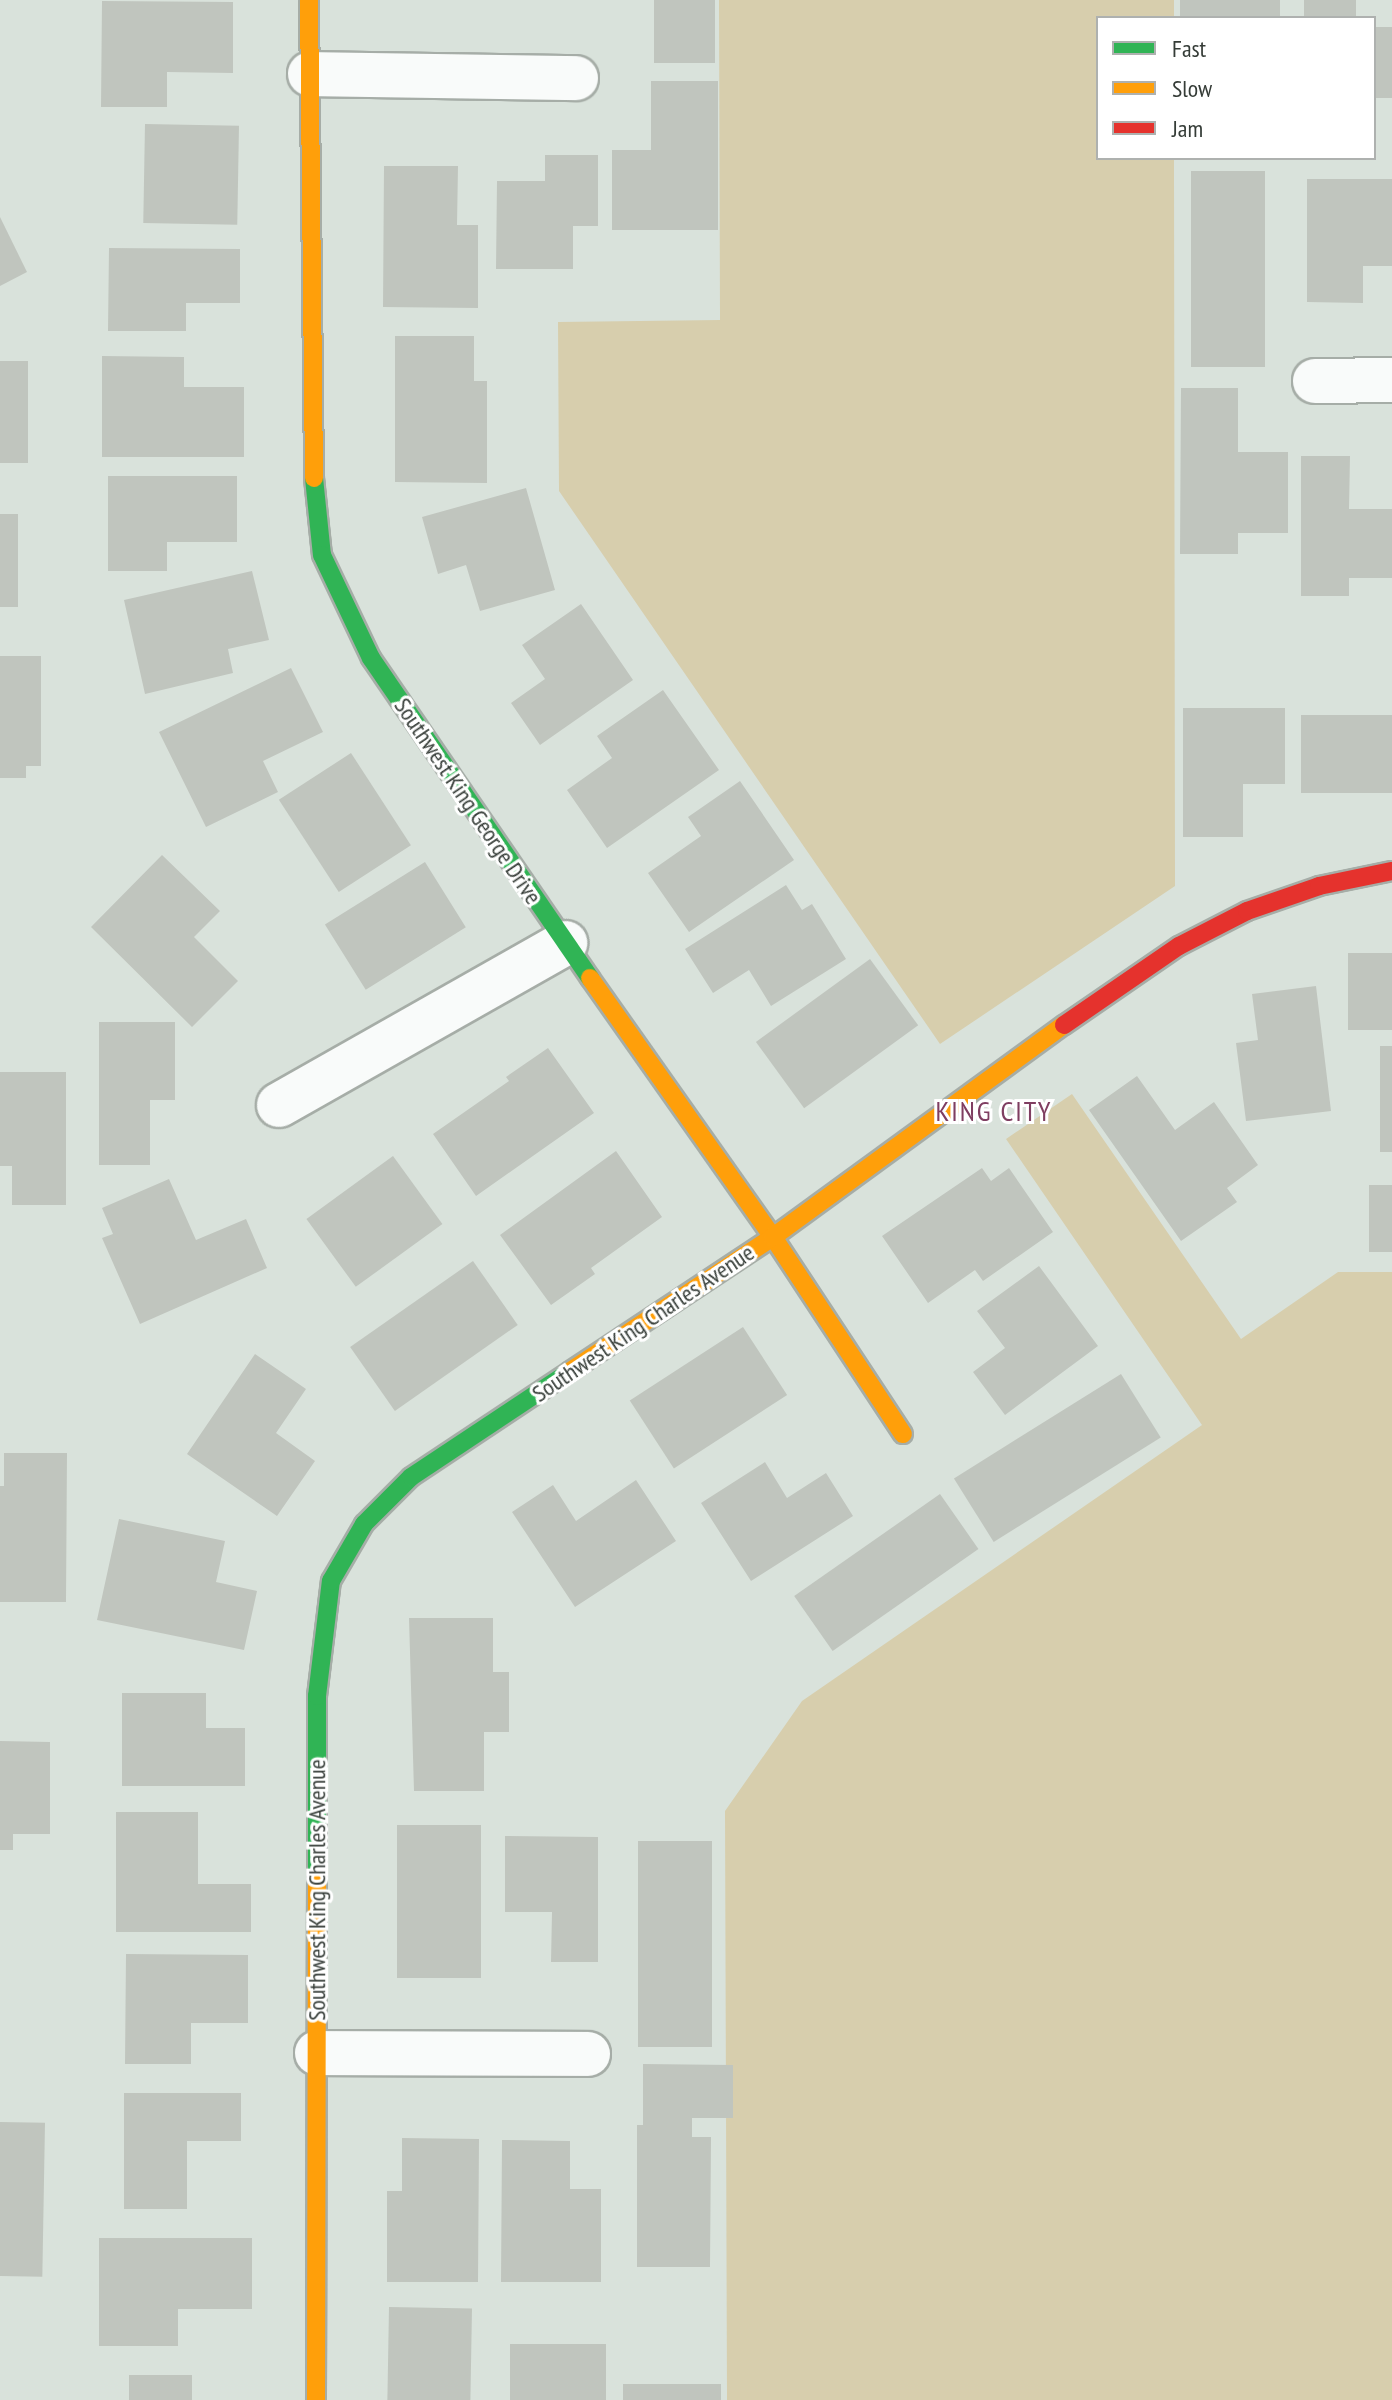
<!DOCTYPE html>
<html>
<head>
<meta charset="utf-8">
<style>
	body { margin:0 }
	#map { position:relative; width:1392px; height:2400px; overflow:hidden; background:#d9e2db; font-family:"PT Sans Narrow",sans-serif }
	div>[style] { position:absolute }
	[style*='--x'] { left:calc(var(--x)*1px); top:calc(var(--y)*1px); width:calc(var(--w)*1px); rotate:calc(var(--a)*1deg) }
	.green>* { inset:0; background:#d7cead }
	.building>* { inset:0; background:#c0c5be; transform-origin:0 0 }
	.roads { filter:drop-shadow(2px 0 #a6ada7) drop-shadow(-2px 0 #a6ada7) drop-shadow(0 2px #a6ada7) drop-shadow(0 -2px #a6ada7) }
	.street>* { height:44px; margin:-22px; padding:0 22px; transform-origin:22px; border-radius:22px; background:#f9fbfa }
	.fast>* { height:18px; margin:-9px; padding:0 9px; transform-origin:9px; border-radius:9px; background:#30b455 }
	.slow>* { height:18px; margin:-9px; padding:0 9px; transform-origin:9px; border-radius:9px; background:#ff9f0a }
	.jam>* { height:18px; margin:-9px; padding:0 9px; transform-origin:9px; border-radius:9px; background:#e5322d }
	span { translate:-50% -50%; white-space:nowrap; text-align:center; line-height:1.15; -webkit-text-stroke:6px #fff; paint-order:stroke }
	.street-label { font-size:24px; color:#353c37 }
	.quarter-label { font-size:28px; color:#7f3e61; letter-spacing:2px }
	.legend { position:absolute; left:1096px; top:16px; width:280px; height:144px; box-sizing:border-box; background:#fff; border:2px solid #aeb1af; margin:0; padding:10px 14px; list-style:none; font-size:24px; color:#353c37 }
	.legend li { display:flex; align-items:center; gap:16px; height:40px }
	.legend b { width:40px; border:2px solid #aeb1af }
</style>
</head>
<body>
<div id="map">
	<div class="green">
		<div style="clip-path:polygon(719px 0,1174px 0,1174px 18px,1098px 18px,1098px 158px,1174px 158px,1175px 886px,940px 1044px,559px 491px,558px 322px,720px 320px)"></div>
		<div style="clip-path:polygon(1072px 1094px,1241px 1339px,1338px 1272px,1392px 1272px,1392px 2400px,727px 2400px,725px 1811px,802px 1701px,1202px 1425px,1006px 1139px)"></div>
	</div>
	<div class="building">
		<div style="left:654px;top:0;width:61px;height:63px"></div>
		<div style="left:1180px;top:0;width:100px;height:18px"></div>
		<div style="left:1304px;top:0;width:52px;height:18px"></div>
		<div style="clip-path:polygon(102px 1px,233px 2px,233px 73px,167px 72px,167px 107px,101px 107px)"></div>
		<div style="left:1374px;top:27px;width:18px;height:71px"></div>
		<div style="clip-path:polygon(651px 81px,718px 81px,718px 230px,612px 230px,612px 150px,651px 150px)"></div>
		<div style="left:145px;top:124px;width:94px;height:99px;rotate:1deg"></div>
		<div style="clip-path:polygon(545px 155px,598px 155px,598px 226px,573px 226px,573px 269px,496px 269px,497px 181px,545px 181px)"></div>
		<div style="clip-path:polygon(384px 166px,458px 166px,457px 225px,478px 225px,478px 308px,383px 307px)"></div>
		<div style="left:1191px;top:171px;width:74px;height:196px"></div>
		<div style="clip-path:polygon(1307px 179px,1392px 179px,1392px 266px,1363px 266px,1363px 303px,1307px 302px)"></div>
		<div style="clip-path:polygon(0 217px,27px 272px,0 286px)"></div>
		<div style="clip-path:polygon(109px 248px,240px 249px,240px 303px,186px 303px,186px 331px,108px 331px)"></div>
		<div style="clip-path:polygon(395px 336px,474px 336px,474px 381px,487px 381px,487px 483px,395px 482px)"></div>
		<div style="clip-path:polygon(102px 356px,184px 357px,184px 387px,244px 387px,244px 457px,102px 457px)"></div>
		<div style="left:0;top:361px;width:28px;height:102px"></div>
		<div style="clip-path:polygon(1181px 388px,1238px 388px,1238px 452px,1288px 452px,1288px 533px,1238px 533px,1238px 554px,1180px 554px)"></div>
		<div style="clip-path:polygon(1301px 456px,1350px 456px,1349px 509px,1392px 509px,1392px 578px,1349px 578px,1349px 596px,1301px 596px)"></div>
		<div style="clip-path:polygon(108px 476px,237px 476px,237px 542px,167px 542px,167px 571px,108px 571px)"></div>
		<div style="clip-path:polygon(526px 488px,555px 590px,480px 611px,466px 565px,438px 574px,422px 517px)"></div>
		<div style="left:0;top:514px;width:18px;height:93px"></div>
		<div style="clip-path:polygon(252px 571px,269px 640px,228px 649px,233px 673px,145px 694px,124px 600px)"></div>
		<div style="clip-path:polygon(581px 604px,633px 680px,540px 745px,511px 703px,545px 679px,522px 645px)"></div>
		<div style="clip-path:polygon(0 656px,41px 656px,41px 766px,26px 766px,26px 778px,0 778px)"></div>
		<div style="clip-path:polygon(291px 668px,323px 732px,263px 761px,278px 792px,206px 827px,159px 732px)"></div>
		<div style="clip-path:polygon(663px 690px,719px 770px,607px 848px,567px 790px,612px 758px,597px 736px)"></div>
		<div style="clip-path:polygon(1183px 708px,1285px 708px,1285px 784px,1243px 784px,1243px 837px,1183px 837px)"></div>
		<div style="left:1301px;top:715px;width:91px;height:78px"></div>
		<div style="left:351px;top:753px;width:110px;height:86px;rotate:57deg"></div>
		<div style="clip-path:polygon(740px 781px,794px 860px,689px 932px,648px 873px,701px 836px,688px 817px)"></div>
		<div style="clip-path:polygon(162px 855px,220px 911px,194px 937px,238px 981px,192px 1027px,91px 927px)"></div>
		<div style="left:425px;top:862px;width:77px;height:118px;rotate:58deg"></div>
		<div style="clip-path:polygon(786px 885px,802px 910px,812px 904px,846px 959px,771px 1006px,749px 970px,713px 993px,685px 949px)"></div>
		<div style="left:1348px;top:953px;width:44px;height:77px"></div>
		<div style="left:870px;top:959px;width:82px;height:141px;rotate:54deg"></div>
		<div style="clip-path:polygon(1316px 986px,1331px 1111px,1246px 1121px,1236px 1043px,1258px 1040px,1252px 994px)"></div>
		<div style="clip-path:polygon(99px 1022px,175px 1022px,175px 1100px,150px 1100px,150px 1165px,99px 1165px)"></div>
		<div style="left:1380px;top:1046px;width:12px;height:106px"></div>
		<div style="clip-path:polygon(548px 1048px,594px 1113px,476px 1196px,433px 1134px,509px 1081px,506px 1077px)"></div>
		<div style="clip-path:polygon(0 1072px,66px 1072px,66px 1205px,12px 1205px,12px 1166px,0 1166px)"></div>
		<div style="clip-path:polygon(1137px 1076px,1175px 1130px,1214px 1102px,1258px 1165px,1227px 1188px,1237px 1202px,1181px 1241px,1089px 1110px)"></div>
		<div style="clip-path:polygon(616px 1151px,662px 1217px,591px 1268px,595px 1274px,551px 1305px,500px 1235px)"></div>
		<div style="left:393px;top:1156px;width:84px;height:107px;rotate:54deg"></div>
		<div style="clip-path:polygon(982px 1168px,991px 1181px,1009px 1168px,1053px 1232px,983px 1281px,975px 1270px,928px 1303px,882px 1236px)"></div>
		<div style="clip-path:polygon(169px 1179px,196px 1240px,246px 1219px,267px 1268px,140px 1324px,102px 1238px,113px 1234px,102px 1208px)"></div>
		<div style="left:1369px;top:1185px;width:23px;height:67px"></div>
		<div style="left:473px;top:1261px;width:78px;height:150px;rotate:55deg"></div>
		<div style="clip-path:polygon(1039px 1266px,1098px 1346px,1005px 1415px,973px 1372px,1005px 1348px,977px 1311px)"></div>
		<div style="left:743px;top:1327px;width:81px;height:135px;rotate:57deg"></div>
		<div style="clip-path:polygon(255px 1354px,306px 1389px,276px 1433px,315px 1461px,277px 1516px,187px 1454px)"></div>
		<div style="left:1121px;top:1374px;width:75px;height:197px;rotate:58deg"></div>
		<div style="clip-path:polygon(4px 1453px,67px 1453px,66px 1602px,0 1602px,0 1486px,4px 1486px)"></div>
		<div style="clip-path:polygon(765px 1462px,787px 1498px,826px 1473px,853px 1516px,751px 1581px,701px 1503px)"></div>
		<div style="clip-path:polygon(636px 1480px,676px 1541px,575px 1607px,512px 1512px,553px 1485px,576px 1521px)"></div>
		<div style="left:940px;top:1494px;width:67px;height:178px;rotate:55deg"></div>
		<div style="clip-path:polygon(119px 1519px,225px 1541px,216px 1582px,257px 1591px,244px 1650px,97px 1620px)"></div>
		<div style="clip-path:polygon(409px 1618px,493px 1618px,493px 1672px,509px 1672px,509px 1732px,484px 1732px,484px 1791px,414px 1791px)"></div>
		<div style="clip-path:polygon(122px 1693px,206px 1693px,206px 1728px,245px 1728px,245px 1786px,122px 1786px)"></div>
		<div style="clip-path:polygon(0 1741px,50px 1742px,50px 1834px,13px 1834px,13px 1850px,0 1850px)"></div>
		<div style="clip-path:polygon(116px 1812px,198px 1812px,198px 1884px,251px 1884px,251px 1932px,116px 1932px)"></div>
		<div style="left:397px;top:1825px;width:84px;height:153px"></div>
		<div style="clip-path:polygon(505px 1836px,598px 1837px,598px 1962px,551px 1962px,552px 1912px,505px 1912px)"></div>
		<div style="left:638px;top:1841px;width:74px;height:206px"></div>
		<div style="clip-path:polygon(126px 1954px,248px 1955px,248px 2023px,191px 2023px,191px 2064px,125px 2064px)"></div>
		<div style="clip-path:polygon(643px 2064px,733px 2065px,733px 2118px,692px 2118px,692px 2137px,711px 2137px,710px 2267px,637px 2267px,637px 2125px,643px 2125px)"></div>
		<div style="clip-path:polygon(124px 2093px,241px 2093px,241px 2141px,187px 2141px,187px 2209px,124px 2209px)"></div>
		<div style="left:0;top:2122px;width:45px;height:154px;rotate:1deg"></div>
		<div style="clip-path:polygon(402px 2138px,479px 2139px,478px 2282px,387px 2282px,387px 2191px,402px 2191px)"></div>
		<div style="clip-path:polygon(502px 2140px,570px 2141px,570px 2189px,601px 2189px,601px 2282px,501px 2282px)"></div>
		<div style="clip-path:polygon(99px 2238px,252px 2238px,252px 2309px,178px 2309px,178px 2346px,99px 2346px)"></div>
		<div style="left:389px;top:2307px;width:83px;height:93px;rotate:1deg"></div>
		<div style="left:510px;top:2344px;width:96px;height:56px"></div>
		<div style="left:129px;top:2375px;width:63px;height:25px"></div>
		<div style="left:623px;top:2384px;width:98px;height:16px"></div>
	</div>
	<div class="roads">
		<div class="street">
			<div style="--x:310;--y:74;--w:266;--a:0.9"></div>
			<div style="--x:1315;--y:381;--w:77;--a:-0.7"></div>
			<div style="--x:279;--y:1105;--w:329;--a:-29.5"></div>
			<div style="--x:317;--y:2053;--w:271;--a:0.2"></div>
		</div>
		<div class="fast">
			<div style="--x:314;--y:478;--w:77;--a:84.1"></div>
			<div style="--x:322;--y:555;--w:114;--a:64.6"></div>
			<div style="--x:371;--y:658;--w:388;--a:55.6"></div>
			<div style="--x:317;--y:1876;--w:180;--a:-90"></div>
			<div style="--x:317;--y:1696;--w:116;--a:-83.1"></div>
			<div style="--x:331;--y:1581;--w:66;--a:-59.9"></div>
			<div style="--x:364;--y:1524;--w:66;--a:-45"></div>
			<div style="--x:411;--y:1477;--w:190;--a:-33.6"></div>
		</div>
		<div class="slow">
			<div style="--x:309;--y:0;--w:478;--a:89.4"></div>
			<div style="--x:590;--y:978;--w:317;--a:54.8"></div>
			<div style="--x:773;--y:1237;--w:236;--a:56.6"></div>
			<div style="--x:569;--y:1372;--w:245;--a:-33.5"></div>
			<div style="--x:773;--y:1237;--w:360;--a:-36.1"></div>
			<div style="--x:316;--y:2400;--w:524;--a:-89.89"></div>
		</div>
		<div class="jam">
			<div style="--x:1064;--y:1025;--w:140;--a:-34.5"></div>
			<div style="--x:1179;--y:946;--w:76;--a:-27.2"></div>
			<div style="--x:1247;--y:911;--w:76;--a:-19.1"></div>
			<div style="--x:1319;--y:886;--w:75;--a:-11.6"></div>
		</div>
	</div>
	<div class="street-label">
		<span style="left:468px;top:801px;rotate:56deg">Southwest King George Drive</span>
		<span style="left:643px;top:1323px;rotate:-34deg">Southwest King Charles Avenue</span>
		<span style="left:317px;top:1890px;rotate:-90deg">Southwest King Charles Avenue</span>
	</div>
	<div class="quarter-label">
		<span style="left:994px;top:1111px">KING CITY</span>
	</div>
	<ul class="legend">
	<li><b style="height:10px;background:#30b455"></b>Fast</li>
	<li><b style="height:10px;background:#ff9f0a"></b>Slow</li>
	<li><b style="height:10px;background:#e5322d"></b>Jam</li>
	</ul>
</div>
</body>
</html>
